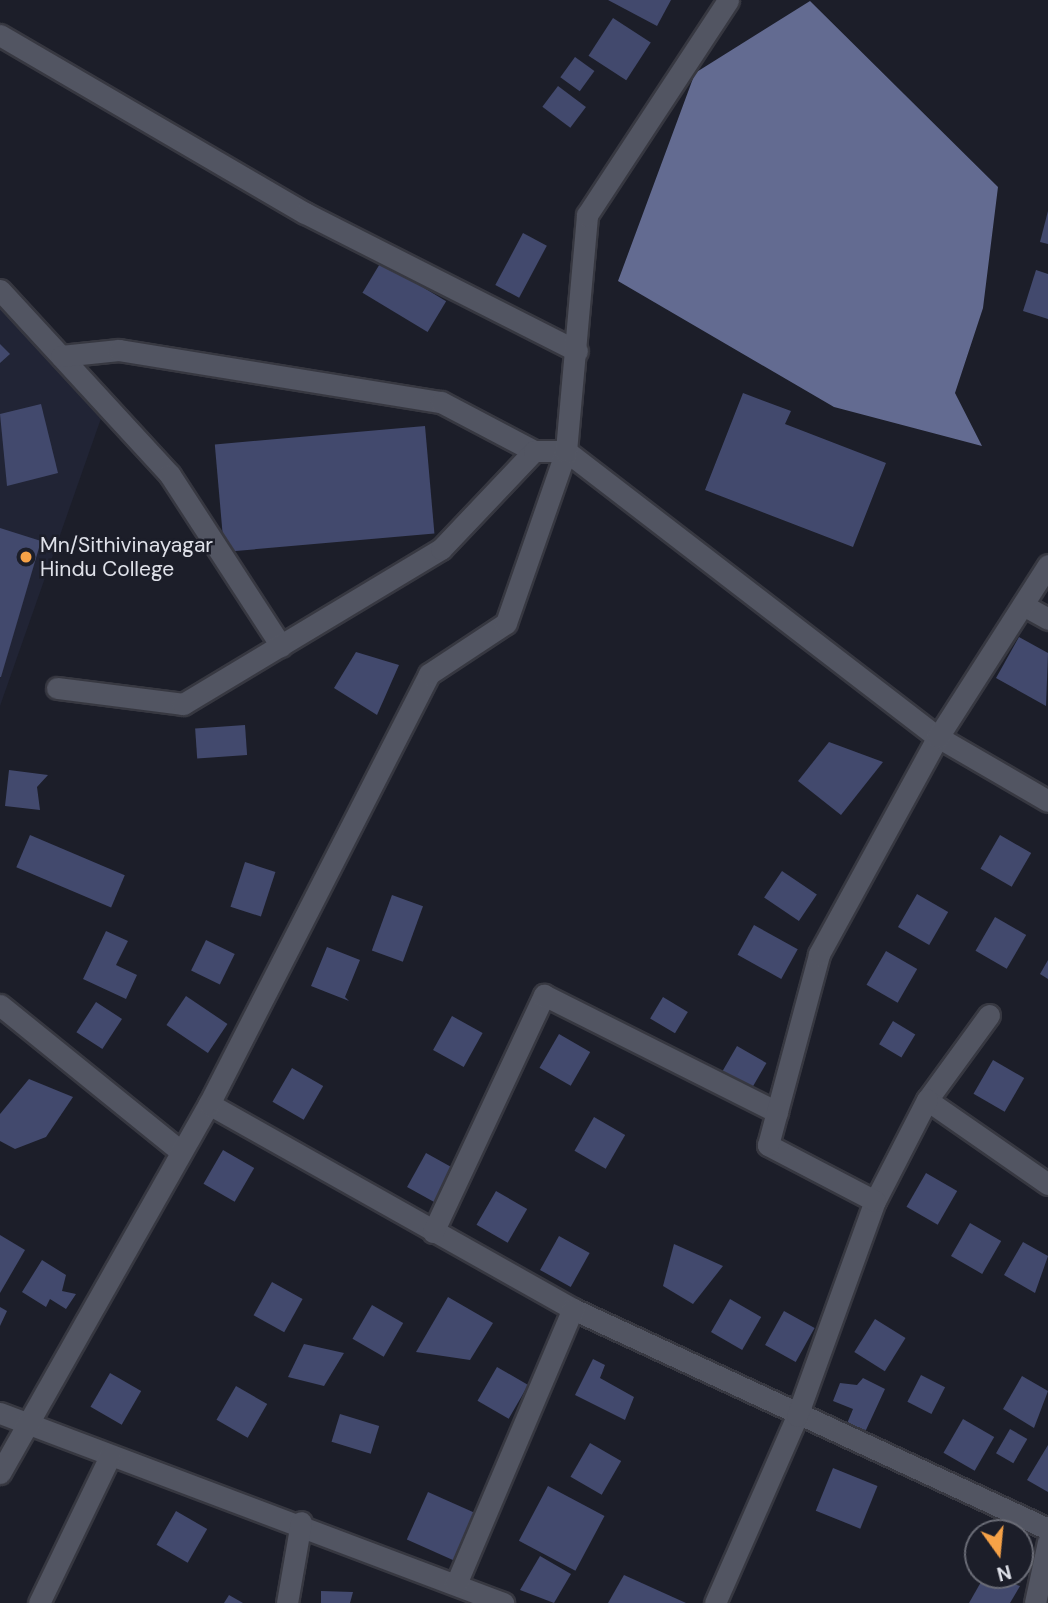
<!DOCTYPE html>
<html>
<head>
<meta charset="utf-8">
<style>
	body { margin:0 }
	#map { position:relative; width:1048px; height:1603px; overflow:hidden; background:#1c1e29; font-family:"DM Sans",sans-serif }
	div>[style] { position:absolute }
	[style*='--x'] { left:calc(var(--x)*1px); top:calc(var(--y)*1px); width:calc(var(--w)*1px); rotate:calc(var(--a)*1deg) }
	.built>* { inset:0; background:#212435 }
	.water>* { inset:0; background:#636b91 }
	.building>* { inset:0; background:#42496d; transform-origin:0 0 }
	.roads { filter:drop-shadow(2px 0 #373841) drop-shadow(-2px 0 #373841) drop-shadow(0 2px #373841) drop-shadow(0 -2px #373841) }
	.minor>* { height:21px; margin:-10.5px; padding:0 10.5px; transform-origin:10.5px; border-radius:10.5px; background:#525562 }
	.dots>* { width:19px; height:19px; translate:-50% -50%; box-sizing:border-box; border:4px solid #1c1e29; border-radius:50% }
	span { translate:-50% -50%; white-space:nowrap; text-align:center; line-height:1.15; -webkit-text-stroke:5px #1c1e29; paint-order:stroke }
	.poi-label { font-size:21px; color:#dfe1e9 }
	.left { translate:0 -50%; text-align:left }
	.north { position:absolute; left:964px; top:1519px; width:70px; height:70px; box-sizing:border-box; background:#1c1e29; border:2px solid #6a6c76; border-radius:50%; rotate:165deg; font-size:19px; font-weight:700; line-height:28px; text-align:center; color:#dfe1e9 }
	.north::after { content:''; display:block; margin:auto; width:24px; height:32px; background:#f6a247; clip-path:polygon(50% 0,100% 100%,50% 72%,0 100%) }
</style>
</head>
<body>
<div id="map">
	<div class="built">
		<div style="clip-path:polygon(0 290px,105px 407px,0 706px)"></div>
	</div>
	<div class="water">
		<div style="clip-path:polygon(810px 1px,998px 187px,983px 308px,955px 393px,982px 446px,834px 407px,618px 281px,695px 73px)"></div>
	</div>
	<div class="building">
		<div style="clip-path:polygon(608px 0,671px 0,657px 26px)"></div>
		<div style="left:613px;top:18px;width:45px;height:45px;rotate:33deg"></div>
		<div style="left:575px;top:57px;width:24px;height:25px;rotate:36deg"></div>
		<div style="left:558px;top:86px;width:35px;height:26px;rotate:37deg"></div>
		<div style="clip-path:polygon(1048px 211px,1048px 244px,1040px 242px)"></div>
		<div style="left:523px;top:233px;width:27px;height:59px;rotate:28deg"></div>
		<div style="left:381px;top:262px;width:76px;height:36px;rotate:31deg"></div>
		<div style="clip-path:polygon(1036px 270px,1048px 274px,1048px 319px,1023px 311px)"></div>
		<div style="clip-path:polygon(0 344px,10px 354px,0 363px)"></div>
		<div style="clip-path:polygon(743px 393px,791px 411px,785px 424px,886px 463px,853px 547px,705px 490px)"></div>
		<div style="clip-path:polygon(41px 404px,58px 473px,7px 486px,0 414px)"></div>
		<div style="left:425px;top:426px;width:108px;height:211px;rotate:85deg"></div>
		<div style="clip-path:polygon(0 528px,41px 541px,1px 677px,0 677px)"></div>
		<div style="clip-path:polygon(1019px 637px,1048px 653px,1046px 706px,996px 678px)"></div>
		<div style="clip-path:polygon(356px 652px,399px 665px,377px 715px,334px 688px)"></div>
		<div style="left:245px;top:725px;width:30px;height:50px;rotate:86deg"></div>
		<div style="clip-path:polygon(829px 742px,883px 762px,841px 815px,798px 781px)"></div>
		<div style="clip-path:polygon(9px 770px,48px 775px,37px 787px,40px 810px,5px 806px)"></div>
		<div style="left:30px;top:835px;width:103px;height:35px;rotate:23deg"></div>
		<div style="left:1000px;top:835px;width:36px;height:39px;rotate:30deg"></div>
		<div style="left:245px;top:862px;width:32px;height:47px;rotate:18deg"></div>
		<div style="left:782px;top:871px;width:42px;height:32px;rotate:34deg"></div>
		<div style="left:917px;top:894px;width:36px;height:38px;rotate:30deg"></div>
		<div style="left:392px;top:895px;width:33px;height:59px;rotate:20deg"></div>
		<div style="left:995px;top:917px;width:36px;height:39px;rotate:30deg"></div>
		<div style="left:754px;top:925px;width:50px;height:34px;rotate:29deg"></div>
		<div style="clip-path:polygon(106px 931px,128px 941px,116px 965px,137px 975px,126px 999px,83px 979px)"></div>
		<div style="left:206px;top:940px;width:32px;height:34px;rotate:26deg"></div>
		<div style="clip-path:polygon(327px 947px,360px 960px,345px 997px,349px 1001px,311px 986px)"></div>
		<div style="left:886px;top:951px;width:36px;height:39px;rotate:30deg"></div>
		<div style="clip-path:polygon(1048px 960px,1048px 979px,1040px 974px)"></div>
		<div style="left:186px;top:996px;width:50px;height:35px;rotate:34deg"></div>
		<div style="left:663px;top:997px;width:29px;height:25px;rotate:31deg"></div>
		<div style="left:96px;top:1002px;width:31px;height:36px;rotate:33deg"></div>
		<div style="left:452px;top:1016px;width:35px;height:39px;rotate:29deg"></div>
		<div style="left:893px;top:1021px;width:26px;height:27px;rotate:31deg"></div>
		<div style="left:559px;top:1034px;width:36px;height:39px;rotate:30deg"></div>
		<div style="left:737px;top:1046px;width:34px;height:30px;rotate:30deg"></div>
		<div style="left:993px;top:1060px;width:36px;height:39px;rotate:30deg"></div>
		<div style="left:292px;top:1068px;width:36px;height:39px;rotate:30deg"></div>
		<div style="clip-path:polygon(29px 1079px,73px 1097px,46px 1137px,15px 1149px,0 1141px,0 1114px)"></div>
		<div style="left:594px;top:1117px;width:36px;height:39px;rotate:30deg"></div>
		<div style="left:223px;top:1150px;width:36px;height:39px;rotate:30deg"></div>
		<div style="left:426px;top:1153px;width:35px;height:39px;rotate:29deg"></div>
		<div style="left:926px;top:1173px;width:36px;height:39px;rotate:30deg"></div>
		<div style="left:496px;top:1191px;width:36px;height:39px;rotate:30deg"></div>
		<div style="left:970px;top:1223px;width:36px;height:38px;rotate:30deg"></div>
		<div style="clip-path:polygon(0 1235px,25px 1250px,0 1293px)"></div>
		<div style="left:559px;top:1236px;width:35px;height:39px;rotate:29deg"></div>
		<div style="clip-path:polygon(1023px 1242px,1048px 1256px,1035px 1293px,1004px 1275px)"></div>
		<div style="clip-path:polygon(674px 1244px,723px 1266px,693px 1304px,663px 1286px)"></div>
		<div style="clip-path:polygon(42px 1260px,66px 1275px,62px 1291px,76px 1294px,66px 1309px,50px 1299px,46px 1307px,22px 1292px)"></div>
		<div style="left:272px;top:1282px;width:35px;height:38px;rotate:29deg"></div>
		<div style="clip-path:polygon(448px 1297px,493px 1323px,470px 1360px,416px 1352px)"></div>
		<div style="left:730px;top:1299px;width:36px;height:38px;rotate:30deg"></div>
		<div style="left:372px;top:1305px;width:36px;height:39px;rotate:30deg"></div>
		<div style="clip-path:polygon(0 1307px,7px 1311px,0 1326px)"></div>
		<div style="left:784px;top:1311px;width:35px;height:39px;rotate:29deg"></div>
		<div style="left:875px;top:1319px;width:36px;height:39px;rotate:32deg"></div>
		<div style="clip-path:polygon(304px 1344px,344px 1353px,324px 1386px,288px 1377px)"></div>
		<div style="clip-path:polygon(593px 1359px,605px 1365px,600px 1378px,634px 1397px,625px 1420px,575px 1395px)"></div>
		<div style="left:497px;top:1367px;width:36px;height:39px;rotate:30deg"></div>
		<div style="left:110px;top:1373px;width:36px;height:39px;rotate:30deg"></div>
		<div style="left:921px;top:1375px;width:27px;height:30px;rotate:27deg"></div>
		<div style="clip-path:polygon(1022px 1376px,1048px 1391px,1034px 1428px,1003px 1409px)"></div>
		<div style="clip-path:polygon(863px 1378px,885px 1389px,866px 1430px,846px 1426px,853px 1409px,833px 1401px,840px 1383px,857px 1385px)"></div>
		<div style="left:236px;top:1386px;width:36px;height:39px;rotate:30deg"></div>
		<div style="left:340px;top:1414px;width:41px;height:29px;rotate:17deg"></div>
		<div style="left:963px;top:1419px;width:36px;height:39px;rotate:30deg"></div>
		<div style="left:1010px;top:1429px;width:20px;height:28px;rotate:30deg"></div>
		<div style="left:590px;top:1443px;width:36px;height:39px;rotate:30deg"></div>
		<div style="clip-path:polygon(1048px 1445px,1048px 1492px,1027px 1480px)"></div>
		<div style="left:833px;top:1468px;width:48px;height:46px;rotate:22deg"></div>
		<div style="left:548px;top:1486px;width:64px;height:62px;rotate:28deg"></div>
		<div style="left:428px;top:1492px;width:51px;height:52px;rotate:24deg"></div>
		<div style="left:176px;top:1511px;width:36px;height:39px;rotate:30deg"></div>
		<div style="clip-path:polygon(540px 1556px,571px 1574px,554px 1603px,520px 1590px)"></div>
		<div style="clip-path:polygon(624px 1575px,686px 1603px,608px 1603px)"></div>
		<div style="clip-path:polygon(985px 1575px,1020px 1586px,1010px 1603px,969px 1603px)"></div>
		<div style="clip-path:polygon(321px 1591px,353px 1592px,350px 1603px,321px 1603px)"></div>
		<div style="clip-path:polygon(229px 1595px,243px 1603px,224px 1603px)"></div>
	</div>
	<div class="roads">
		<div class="minor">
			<div style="--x:0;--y:35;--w:353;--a:30.3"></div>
			<div style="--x:305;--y:213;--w:305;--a:26.9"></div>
			<div style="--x:0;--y:290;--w:251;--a:47.4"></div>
			<div style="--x:170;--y:475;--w:204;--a:57"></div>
			<div style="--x:61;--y:356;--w:58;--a:-5.9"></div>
			<div style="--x:119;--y:350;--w:326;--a:9.2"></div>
			<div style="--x:441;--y:402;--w:105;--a:27.8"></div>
			<div style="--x:1023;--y:605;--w:29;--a:29"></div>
			<div style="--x:57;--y:688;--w:127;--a:7.2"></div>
			<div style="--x:183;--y:704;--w:301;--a:-31"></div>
			<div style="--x:441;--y:549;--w:135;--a:-46.5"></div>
			<div style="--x:534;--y:451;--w:32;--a:0"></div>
			<div style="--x:566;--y:451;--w:469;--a:37.6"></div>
			<div style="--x:938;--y:737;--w:127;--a:30.2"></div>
			<div style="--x:0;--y:1005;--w:229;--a:39"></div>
			<div style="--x:989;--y:1015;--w:105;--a:126.1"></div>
			<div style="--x:927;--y:1100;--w:147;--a:34.8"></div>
			<div style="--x:209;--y:1104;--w:418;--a:29.4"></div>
			<div style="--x:573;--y:1309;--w:523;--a:24.85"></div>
			<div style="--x:875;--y:1201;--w:114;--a:-62.8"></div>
			<div style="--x:433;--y:1232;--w:262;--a:-64.9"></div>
			<div style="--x:544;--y:995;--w:261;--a:26.7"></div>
			<div style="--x:0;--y:1413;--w:538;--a:20.69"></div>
			<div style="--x:0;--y:1473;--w:424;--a:-60.5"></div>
			<div style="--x:209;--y:1104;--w:483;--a:-62.9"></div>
			<div style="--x:429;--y:674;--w:92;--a:-33.5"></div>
			<div style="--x:506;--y:623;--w:182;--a:-70.8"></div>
			<div style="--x:566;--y:451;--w:237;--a:-84.9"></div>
			<div style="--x:587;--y:215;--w:257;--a:-56.7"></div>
			<div style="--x:456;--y:1584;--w:299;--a:-67"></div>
			<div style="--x:39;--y:1603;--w:163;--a:-64.2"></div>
			<div style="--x:287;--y:1603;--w:82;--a:-80.2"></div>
			<div style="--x:715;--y:1603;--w:204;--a:-66.3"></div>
			<div style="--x:797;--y:1416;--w:229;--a:-70.1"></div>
			<div style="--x:875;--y:1201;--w:121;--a:-152.4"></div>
			<div style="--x:768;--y:1145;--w:198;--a:-75"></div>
			<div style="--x:819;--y:954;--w:247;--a:-61.3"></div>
			<div style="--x:938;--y:737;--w:204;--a:-57.4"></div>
			<div style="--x:1035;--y:1603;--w:62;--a:-78"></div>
		</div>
	</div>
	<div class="dots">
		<div style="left:26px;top:557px;background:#f6a247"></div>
	</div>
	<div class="poi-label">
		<span class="left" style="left:40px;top:557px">Mn/Sithivinayagar<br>Hindu College</span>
	</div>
	<div class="north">N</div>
</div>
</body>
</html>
